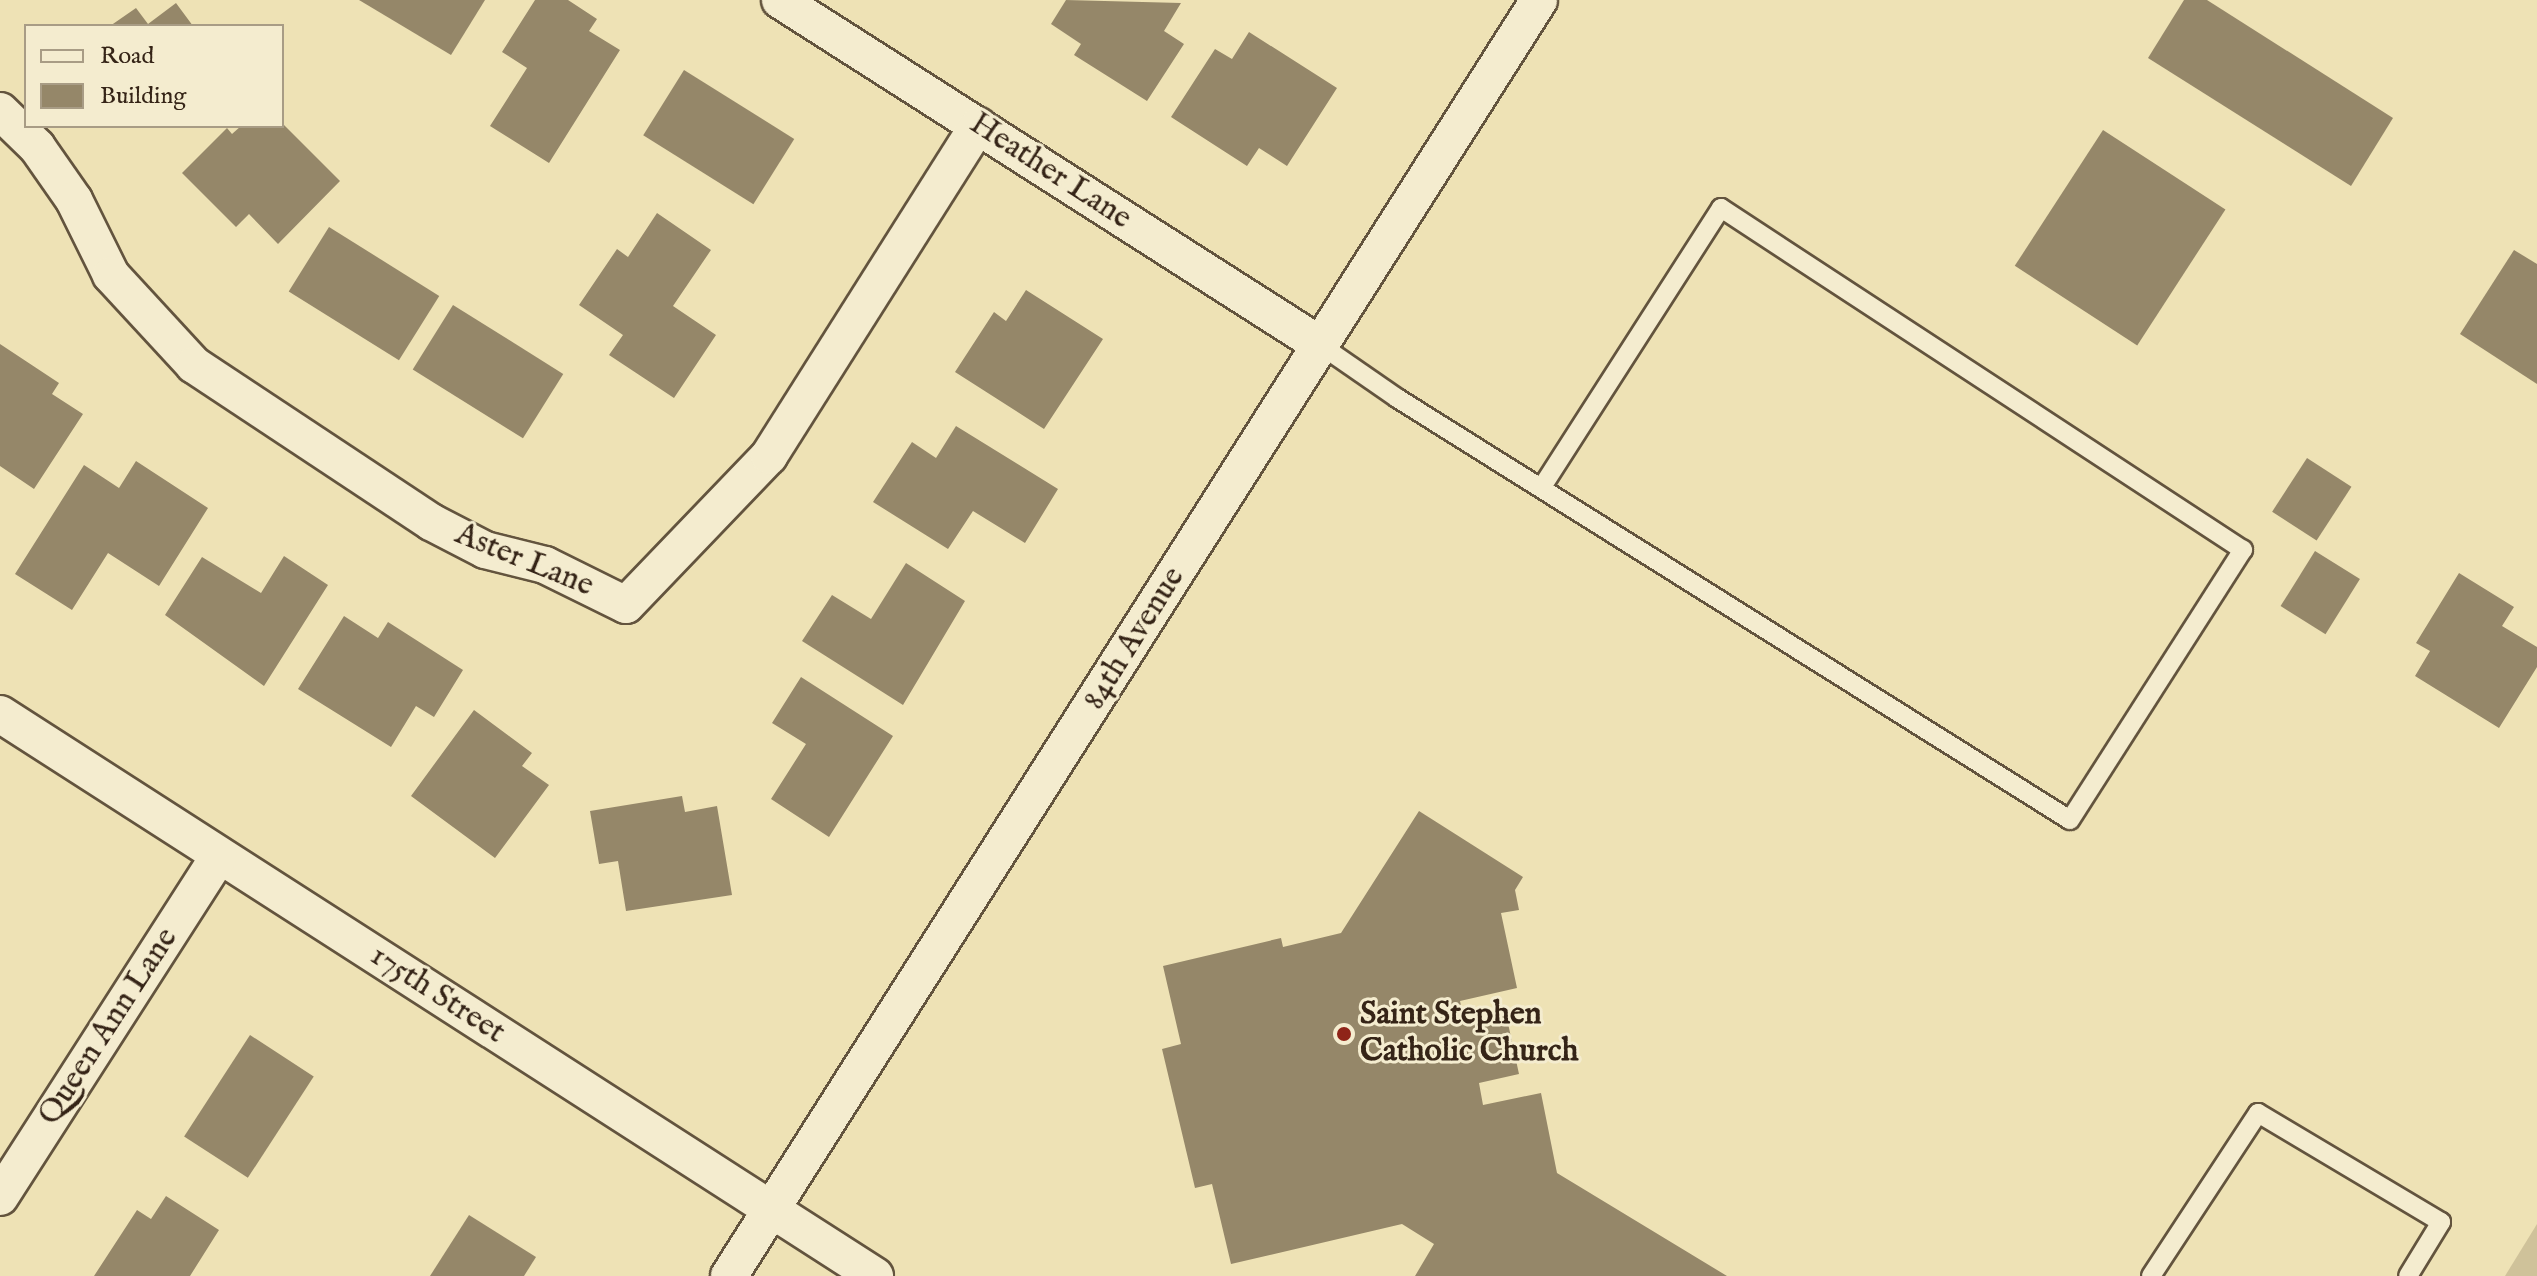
<!DOCTYPE html>
<html>
<head>
<meta charset="utf-8">
<style>
	body { margin:0 }
	#map { position:relative; width:2537px; height:1276px; overflow:hidden; background:#eee2b5; font-family:"IM FELL English",serif }
	div>[style] { position:absolute }
	[style*='--x'] { left:calc(var(--x)*1px); top:calc(var(--y)*1px); width:calc(var(--w)*1px); rotate:calc(var(--a)*1deg) }
	.green>* { inset:0; background:#cfc29a }
	.building>* { inset:0; background:#958769; transform-origin:0 0 }
	.roads { filter:drop-shadow(2px 0 #63543e) drop-shadow(-2px 0 #63543e) drop-shadow(0 2px #63543e) drop-shadow(0 -2px #63543e) }
	.service>* { height:18px; margin:-9px; padding:0 9px; transform-origin:9px; border-radius:9px; background:#f4eccf }
	.minor>* { height:36px; margin:-18px; padding:0 18px; transform-origin:18px; border-radius:18px; background:#f4eccf }
	.dots>* { width:22px; height:22px; translate:-50% -50%; box-sizing:border-box; border:4px solid #f4eccf; border-radius:50% }
	span { translate:-50% -50%; white-space:nowrap; text-align:center; line-height:1.15; -webkit-text-stroke:6px #f4eccf; paint-order:stroke }
	.street-label { font-size:32px; color:#352417 }
	.poi-label { font-size:32px; color:#352417; font-weight:700 }
	.left { translate:0 -50%; text-align:left }
	.legend { position:absolute; left:24px; top:24px; width:260px; height:104px; box-sizing:border-box; background:#f4eccf; border:2px solid #a89c85; margin:0; padding:10px 14px; list-style:none; font-size:24px; color:#352417 }
	.legend li { display:flex; align-items:center; gap:16px; height:40px }
	.legend b { width:40px; border:2px solid #a89c85 }
</style>
</head>
<body>
<div id="map">
	<div class="green">
		<div style="clip-path:polygon(2537px 1224px,2537px 1276px,2505px 1276px)"></div>
	</div>
	<div class="building">
		<div style="clip-path:polygon(359px 0,485px 0,451px 55px)"></div>
		<div style="clip-path:polygon(535px 0,568px 0,597px 19px,589px 31px,620px 50px,549px 163px,490px 126px,527px 68px,502px 52px)"></div>
		<div style="clip-path:polygon(1066px 0,1181px 3px,1164px 31px,1184px 44px,1147px 101px,1074px 55px,1081px 44px,1051px 24px)"></div>
		<div style="clip-path:polygon(2184px 0,2207px 0,2393px 118px,2351px 186px,2148px 58px)"></div>
		<div style="clip-path:polygon(176px 3px,193px 26px,110px 26px,136px 8px,148px 24px)"></div>
		<div style="clip-path:polygon(1249px 32px,1337px 88px,1287px 166px,1259px 148px,1247px 166px,1171px 117px,1215px 49px,1232px 59px)"></div>
		<div style="left:684px;top:70px;width:130px;height:77px;rotate:32deg"></div>
		<div style="clip-path:polygon(282px 123px,340px 181px,278px 244px,249px 214px,236px 227px,182px 173px,227px 128px,232px 134px,241px 126px)"></div>
		<div style="left:2103px;top:130px;width:146px;height:162px;rotate:33deg"></div>
		<div style="clip-path:polygon(657px 213px,711px 250px,673px 306px,716px 335px,674px 398px,609px 355px,623px 335px,579px 305px,617px 249px,628px 257px)"></div>
		<div style="left:329px;top:227px;width:130px;height:76px;rotate:32deg"></div>
		<div style="clip-path:polygon(2514px 250px,2537px 264px,2537px 384px,2460px 334px)"></div>
		<div style="clip-path:polygon(1026px 290px,1103px 339px,1044px 429px,955px 372px,994px 312px,1006px 321px)"></div>
		<div style="left:453px;top:305px;width:130px;height:76px;rotate:32deg"></div>
		<div style="clip-path:polygon(0 344px,59px 383px,52px 394px,83px 414px,34px 489px,0 466px)"></div>
		<div style="clip-path:polygon(956px 426px,1058px 489px,1025px 543px,973px 511px,948px 549px,873px 502px,912px 442px,936px 458px)"></div>
		<div style="left:2307px;top:458px;width:53px;height:64px;rotate:33deg"></div>
		<div style="clip-path:polygon(136px 461px,208px 508px,159px 586px,108px 553px,72px 610px,15px 574px,84px 465px,119px 488px)"></div>
		<div style="left:2315px;top:551px;width:53px;height:65px;rotate:32deg"></div>
		<div style="clip-path:polygon(284px 556px,328px 585px,264px 686px,165px 615px,202px 557px,261px 593px)"></div>
		<div style="clip-path:polygon(906px 563px,965px 601px,903px 705px,802px 641px,832px 595px,871px 619px)"></div>
		<div style="clip-path:polygon(2459px 573px,2514px 607px,2502px 626px,2537px 647px,2537px 667px,2499px 728px,2415px 676px,2430px 651px,2416px 643px)"></div>
		<div style="clip-path:polygon(344px 616px,378px 638px,388px 622px,463px 670px,434px 717px,416px 706px,391px 747px,298px 689px)"></div>
		<div style="clip-path:polygon(801px 677px,893px 736px,829px 837px,771px 799px,806px 744px,772px 723px)"></div>
		<div style="clip-path:polygon(474px 710px,532px 753px,522px 766px,549px 785px,495px 858px,411px 796px)"></div>
		<div style="clip-path:polygon(682px 796px,685px 812px,717px 806px,732px 895px,626px 911px,618px 861px,599px 864px,590px 811px)"></div>
		<div style="clip-path:polygon(1419px 811px,1523px 877px,1515px 890px,1519px 910px,1501px 913px,1517px 988px,1460px 1001px,1465px 1023px,1506px 1014px,1519px 1074px,1479px 1083px,1483px 1105px,1541px 1093px,1557px 1173px,1727px 1276px,1415px 1276px,1434px 1244px,1402px 1224px,1231px 1264px,1212px 1184px,1195px 1188px,1162px 1049px,1181px 1044px,1163px 966px,1281px 938px,1283px 947px,1341px 933px)"></div>
		<div style="left:250px;top:1035px;width:76px;height:121px;rotate:33deg"></div>
		<div style="clip-path:polygon(166px 1196px,219px 1230px,190px 1276px,94px 1276px,137px 1210px,151px 1219px)"></div>
		<div style="clip-path:polygon(469px 1215px,536px 1257px,524px 1276px,430px 1276px)"></div>
	</div>
	<div class="roads">
		<div class="service">
			<div style="--x:1319;--y:344;--w:95;--a:34.7"></div>
			<div style="--x:1397;--y:398;--w:794;--a:32.09"></div>
			<div style="--x:2070;--y:820;--w:321;--a:-57.4"></div>
			<div style="--x:2243;--y:550;--w:624;--a:-146.77"></div>
			<div style="--x:1721;--y:208;--w:331;--a:122.7"></div>
			<div style="--x:2151;--y:1276;--w:195;--a:-56.7"></div>
			<div style="--x:2258;--y:1113;--w:213;--a:30.8"></div>
			<div style="--x:2441;--y:1222;--w:63;--a:121.4"></div>
		</div>
		<div class="minor">
			<div style="--x:780;--y:0;--w:639;--a:32.55"></div>
			<div style="--x:0;--y:111;--w:52;--a:44.2"></div>
			<div style="--x:37;--y:147;--w:65;--a:55.1"></div>
			<div style="--x:74;--y:200;--w:84;--a:63.7"></div>
			<div style="--x:111;--y:275;--w:122;--a:47.3"></div>
			<div style="--x:194;--y:365;--w:284;--a:33.5"></div>
			<div style="--x:431;--y:522;--w:61;--a:27.4"></div>
			<div style="--x:485;--y:550;--w:62;--a:14"></div>
			<div style="--x:545;--y:565;--w:90;--a:26.3"></div>
			<div style="--x:626;--y:605;--w:207;--a:-46.2"></div>
			<div style="--x:769;--y:456;--w:391;--a:-57.7"></div>
			<div style="--x:0;--y:714;--w:1040;--a:32.71"></div>
			<div style="--x:0;--y:1197;--w:405;--a:-57.3"></div>
			<div style="--x:729;--y:1276;--w:1511;--a:-57.59"></div>
		</div>
	</div>
	<div class="dots">
		<div style="left:1344px;top:1034px;background:#8f2418"></div>
	</div>
	<div class="street-label">
		<span style="left:1050px;top:172px;rotate:33deg">Heather Lane</span>
		<span style="left:524px;top:561px;rotate:22deg">Aster Lane</span>
		<span style="left:1135px;top:639px;rotate:-58deg">84th Avenue</span>
		<span style="left:437px;top:995px;rotate:33deg">175th Street</span>
		<span style="left:109px;top:1027px;rotate:-57deg">Queen Ann Lane</span>
	</div>
	<div class="poi-label">
		<span class="left" style="left:1360px;top:1034px">Saint Stephen<br>Catholic Church</span>
	</div>
	<ul class="legend">
	<li><b style="height:10px;background:#f4eccf"></b>Road</li>
	<li><b style="height:22px;background:#958769"></b>Building</li>
	</ul>
</div>
</body>
</html>
